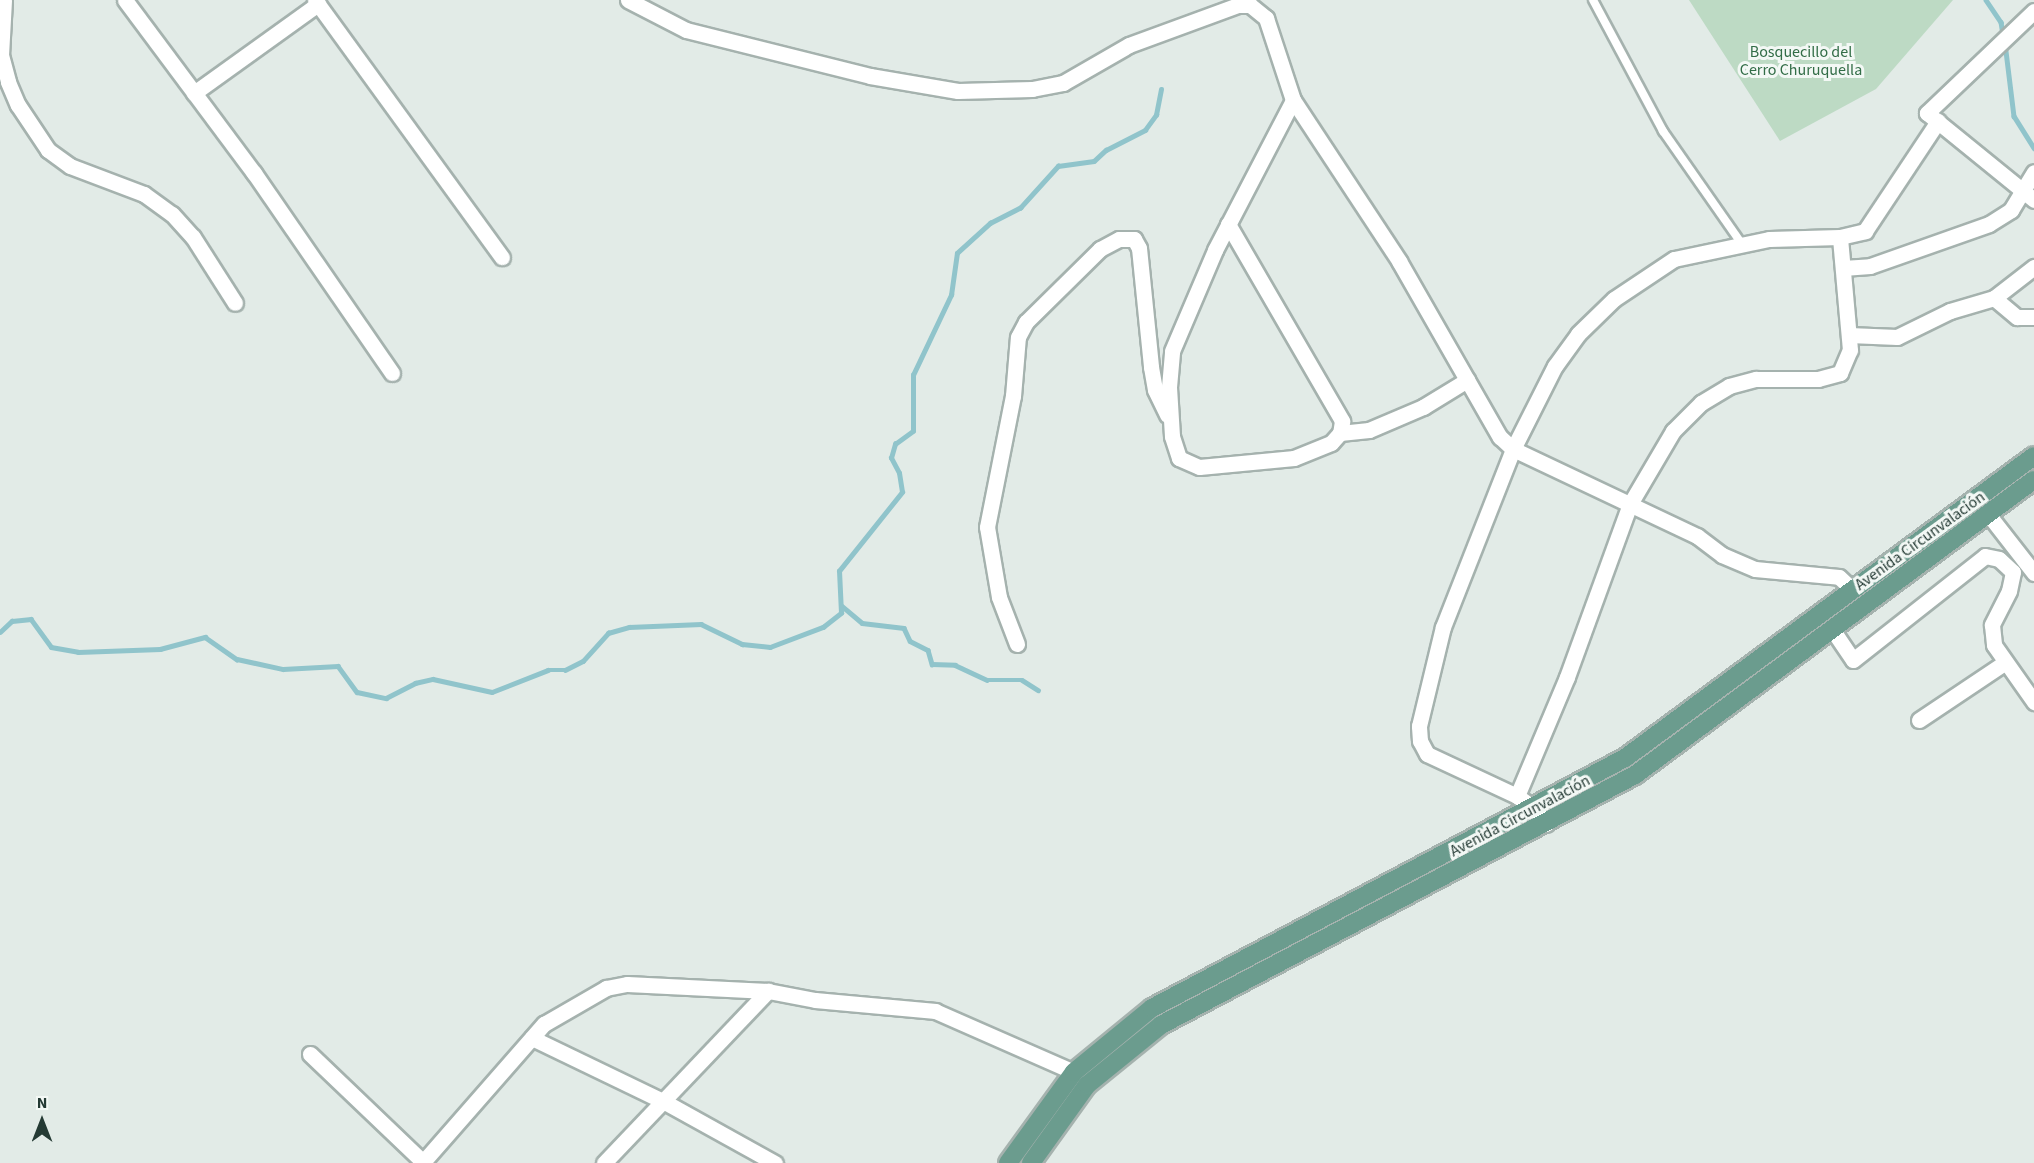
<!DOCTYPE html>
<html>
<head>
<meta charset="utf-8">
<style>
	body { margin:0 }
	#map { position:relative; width:2034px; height:1163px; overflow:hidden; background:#e2ebe7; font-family:"Source Sans 3",sans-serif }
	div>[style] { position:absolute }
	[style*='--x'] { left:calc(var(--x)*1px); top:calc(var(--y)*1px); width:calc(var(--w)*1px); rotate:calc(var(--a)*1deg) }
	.green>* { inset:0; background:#bddac4 }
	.stream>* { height:4.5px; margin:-2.25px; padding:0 2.25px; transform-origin:2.25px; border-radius:2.25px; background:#90c4cb }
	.roads { filter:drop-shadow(2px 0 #a5b2ae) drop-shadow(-2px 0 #a5b2ae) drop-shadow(0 2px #a5b2ae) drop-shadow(0 -2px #a5b2ae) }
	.service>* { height:8px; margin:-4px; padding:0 4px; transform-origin:4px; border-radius:4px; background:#fff }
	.minor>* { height:15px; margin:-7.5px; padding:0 7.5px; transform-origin:7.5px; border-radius:7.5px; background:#fff }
	.primary>* { height:18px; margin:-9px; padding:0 9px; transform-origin:9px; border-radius:9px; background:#6b9c8e }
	span { translate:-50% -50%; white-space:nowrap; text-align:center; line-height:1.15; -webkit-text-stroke:6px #f3f8f5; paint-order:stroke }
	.park-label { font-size:16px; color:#326d47 }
	.street-label { font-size:16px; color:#243a34 }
	.north { position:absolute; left:12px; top:1091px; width:60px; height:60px; -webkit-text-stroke:4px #f3f8f5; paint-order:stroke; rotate:0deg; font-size:16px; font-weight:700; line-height:24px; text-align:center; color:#243a34 }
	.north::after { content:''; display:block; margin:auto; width:21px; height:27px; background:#243a34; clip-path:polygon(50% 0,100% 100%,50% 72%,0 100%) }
</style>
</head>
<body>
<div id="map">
	<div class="green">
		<div style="clip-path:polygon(1689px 0,1953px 0,1876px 89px,1780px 141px)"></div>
	</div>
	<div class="stream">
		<div style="--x:1986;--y:0;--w:27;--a:56"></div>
		<div style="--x:2001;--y:22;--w:12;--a:81"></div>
		<div style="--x:2005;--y:43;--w:74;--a:83"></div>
		<div style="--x:2014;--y:116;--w:38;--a:58"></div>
		<div style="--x:842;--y:606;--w:26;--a:40"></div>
		<div style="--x:862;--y:623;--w:42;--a:6.8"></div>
		<div style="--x:904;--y:628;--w:14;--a:65"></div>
		<div style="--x:910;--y:641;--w:20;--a:27"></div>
		<div style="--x:928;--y:650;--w:15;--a:74"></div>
		<div style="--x:932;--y:664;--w:23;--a:2"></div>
		<div style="--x:955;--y:665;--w:35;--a:25"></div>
		<div style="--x:987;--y:680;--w:35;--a:0"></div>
		<div style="--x:1022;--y:680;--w:19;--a:32"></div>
		<div style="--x:0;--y:632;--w:16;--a:-43"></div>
		<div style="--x:12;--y:621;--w:19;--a:-6"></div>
		<div style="--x:31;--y:619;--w:34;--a:54"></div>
		<div style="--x:51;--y:647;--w:27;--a:10"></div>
		<div style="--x:78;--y:652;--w:82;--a:-2.1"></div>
		<div style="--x:160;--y:649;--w:47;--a:-14.9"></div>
		<div style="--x:205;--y:637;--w:39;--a:35"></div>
		<div style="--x:237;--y:659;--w:47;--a:12.3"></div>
		<div style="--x:283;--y:669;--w:55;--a:-3.1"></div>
		<div style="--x:338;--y:666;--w:32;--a:54"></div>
		<div style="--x:357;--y:692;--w:30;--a:12"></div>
		<div style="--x:386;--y:698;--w:33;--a:-27"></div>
		<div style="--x:415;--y:683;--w:18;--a:-13"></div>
		<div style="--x:433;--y:679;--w:60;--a:12.4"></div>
		<div style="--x:492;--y:692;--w:60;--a:-21.4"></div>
		<div style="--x:548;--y:670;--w:17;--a:0"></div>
		<div style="--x:565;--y:670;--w:20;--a:-27"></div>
		<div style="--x:583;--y:661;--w:38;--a:-48"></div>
		<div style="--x:608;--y:633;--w:22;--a:-16"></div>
		<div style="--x:629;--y:627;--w:72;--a:-2.4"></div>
		<div style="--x:701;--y:624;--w:46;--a:26"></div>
		<div style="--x:742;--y:644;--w:28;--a:6"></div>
		<div style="--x:770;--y:647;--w:57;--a:-20.7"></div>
		<div style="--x:823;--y:627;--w:23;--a:-38"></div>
		<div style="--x:841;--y:613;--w:42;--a:-92.7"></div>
		<div style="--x:839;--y:571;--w:101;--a:-51.4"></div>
		<div style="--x:902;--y:492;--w:19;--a:-99"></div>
		<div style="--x:899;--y:473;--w:17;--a:-118"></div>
		<div style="--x:891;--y:458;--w:15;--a:-74"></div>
		<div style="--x:895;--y:444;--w:22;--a:-36"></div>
		<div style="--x:913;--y:431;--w:56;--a:-90"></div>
		<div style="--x:913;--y:375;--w:89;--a:-64.6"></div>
		<div style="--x:951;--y:295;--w:42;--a:-81.9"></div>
		<div style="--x:957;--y:253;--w:45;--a:-42.3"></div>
		<div style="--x:990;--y:223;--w:34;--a:-27"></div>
		<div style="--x:1020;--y:208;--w:57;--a:-47.9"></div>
		<div style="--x:1058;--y:166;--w:36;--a:-8"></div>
		<div style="--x:1094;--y:161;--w:16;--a:-43"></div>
		<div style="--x:1106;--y:150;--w:44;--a:-27.1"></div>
		<div style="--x:1145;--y:130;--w:19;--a:-54"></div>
		<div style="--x:1156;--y:115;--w:26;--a:-79"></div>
	</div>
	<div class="roads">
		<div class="service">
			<div style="--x:1593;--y:0;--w:149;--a:61.9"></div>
			<div style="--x:1663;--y:131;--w:136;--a:55.1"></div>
		</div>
		<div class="minor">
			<div style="--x:4;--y:0;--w:55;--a:93.1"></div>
			<div style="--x:1;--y:55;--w:28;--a:75"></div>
			<div style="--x:8;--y:82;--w:25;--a:67"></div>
			<div style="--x:18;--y:105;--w:54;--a:56.3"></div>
			<div style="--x:48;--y:150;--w:27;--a:36"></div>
			<div style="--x:70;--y:166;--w:79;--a:20.7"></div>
			<div style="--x:144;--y:194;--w:34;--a:36"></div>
			<div style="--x:172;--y:214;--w:31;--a:48"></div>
			<div style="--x:193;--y:237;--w:78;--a:57.5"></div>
			<div style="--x:125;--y:0;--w:216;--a:53.3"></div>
			<div style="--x:254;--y:173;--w:243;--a:55.4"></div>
			<div style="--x:315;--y:0;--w:318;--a:54"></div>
			<div style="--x:628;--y:0;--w:65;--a:27.3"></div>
			<div style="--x:686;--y:30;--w:190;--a:14"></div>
			<div style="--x:870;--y:76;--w:89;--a:9.7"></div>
			<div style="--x:958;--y:91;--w:74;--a:-1.5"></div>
			<div style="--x:1032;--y:89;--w:32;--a:-11"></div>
			<div style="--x:1063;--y:83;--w:76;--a:-29.9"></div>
			<div style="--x:1129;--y:45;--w:116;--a:-20.2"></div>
			<div style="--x:1238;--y:5;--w:12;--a:0"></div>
			<div style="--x:1250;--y:5;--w:21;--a:39"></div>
			<div style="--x:1266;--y:18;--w:86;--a:71.8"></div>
			<div style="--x:1293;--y:100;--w:193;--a:56.6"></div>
			<div style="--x:1399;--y:261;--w:203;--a:60.2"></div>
			<div style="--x:1500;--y:437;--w:18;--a:43"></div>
			<div style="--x:1513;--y:449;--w:204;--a:25.3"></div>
			<div style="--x:1697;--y:536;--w:31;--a:37"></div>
			<div style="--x:1722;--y:555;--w:36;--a:23"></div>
			<div style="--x:1755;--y:569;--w:84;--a:5.4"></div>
			<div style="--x:1839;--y:577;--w:19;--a:43"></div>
			<div style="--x:2034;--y:11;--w:148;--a:136.4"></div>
			<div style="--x:1927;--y:113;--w:138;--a:39.1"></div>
			<div style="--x:194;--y:93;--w:153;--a:-35.7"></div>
			<div style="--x:1228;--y:224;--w:228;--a:59.9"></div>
			<div style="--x:1342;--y:421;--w:12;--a:99"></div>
			<div style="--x:1340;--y:433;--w:13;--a:132"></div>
			<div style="--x:1331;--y:443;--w:40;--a:158"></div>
			<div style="--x:1294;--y:458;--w:95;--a:174.6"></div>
			<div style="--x:1199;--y:467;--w:22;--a:-156"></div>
			<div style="--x:1179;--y:458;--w:23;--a:-108"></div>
			<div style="--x:1172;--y:436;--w:49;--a:-93.5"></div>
			<div style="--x:1169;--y:387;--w:36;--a:-85"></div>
			<div style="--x:1172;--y:351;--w:110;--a:-66.9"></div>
			<div style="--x:1215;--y:250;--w:169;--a:-62.5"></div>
			<div style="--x:1843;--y:268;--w:27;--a:-4"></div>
			<div style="--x:1870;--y:266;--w:126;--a:-19.4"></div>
			<div style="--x:1989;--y:224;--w:26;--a:-32"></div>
			<div style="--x:2011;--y:210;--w:44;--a:-58.8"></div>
			<div style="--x:1994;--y:298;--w:30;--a:40"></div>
			<div style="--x:2017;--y:317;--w:17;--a:0"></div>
			<div style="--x:1849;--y:335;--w:48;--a:2.4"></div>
			<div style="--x:1897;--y:337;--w:59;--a:-26.1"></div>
			<div style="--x:1950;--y:311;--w:46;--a:-16.5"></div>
			<div style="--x:1994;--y:298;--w:51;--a:-37.8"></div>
			<div style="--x:1340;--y:433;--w:29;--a:-6"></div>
			<div style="--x:1369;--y:430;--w:59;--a:-23.1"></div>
			<div style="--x:1423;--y:407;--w:52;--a:-31.5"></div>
			<div style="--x:1988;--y:514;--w:75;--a:52.1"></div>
			<div style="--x:1832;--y:629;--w:37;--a:56"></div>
			<div style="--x:1853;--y:660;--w:168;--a:-38.2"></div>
			<div style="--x:1985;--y:556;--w:14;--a:12"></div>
			<div style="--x:1999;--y:559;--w:19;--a:43"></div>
			<div style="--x:2013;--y:572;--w:19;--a:102"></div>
			<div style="--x:2009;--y:591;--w:38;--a:117"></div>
			<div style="--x:1992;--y:625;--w:20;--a:84"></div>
			<div style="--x:1994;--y:645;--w:70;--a:54.9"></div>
			<div style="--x:1017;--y:644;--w:50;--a:-111"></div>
			<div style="--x:999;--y:597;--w:71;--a:-99.7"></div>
			<div style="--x:987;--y:527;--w:134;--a:-78.8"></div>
			<div style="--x:1013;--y:396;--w:59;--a:-85.2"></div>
			<div style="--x:1018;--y:337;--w:17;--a:-62"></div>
			<div style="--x:1026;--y:322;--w:104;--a:-44.6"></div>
			<div style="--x:1100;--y:249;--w:21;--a:-28"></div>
			<div style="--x:1119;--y:239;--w:15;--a:0"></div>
			<div style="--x:1134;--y:239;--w:10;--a:61"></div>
			<div style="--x:1139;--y:248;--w:120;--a:84.2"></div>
			<div style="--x:1151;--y:367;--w:23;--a:80"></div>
			<div style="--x:1155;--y:390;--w:28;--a:64"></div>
			<div style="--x:1919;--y:720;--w:102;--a:-33.8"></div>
			<div style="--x:1517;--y:796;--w:129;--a:-67.2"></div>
			<div style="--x:1567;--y:677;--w:184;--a:-70"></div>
			<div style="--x:1630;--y:504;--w:85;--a:-59.5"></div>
			<div style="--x:1673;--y:431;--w:40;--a:-45"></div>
			<div style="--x:1701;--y:403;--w:33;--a:-31"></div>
			<div style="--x:1729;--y:386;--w:28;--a:-15"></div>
			<div style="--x:1756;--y:379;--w:62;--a:0"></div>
			<div style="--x:1818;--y:379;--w:23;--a:-15"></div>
			<div style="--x:1840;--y:373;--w:25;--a:-67"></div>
			<div style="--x:1850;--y:350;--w:113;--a:-95.1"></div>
			<div style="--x:1546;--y:824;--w:19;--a:-126"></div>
			<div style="--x:1535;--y:809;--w:22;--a:-144"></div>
			<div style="--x:1517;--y:796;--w:99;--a:-155"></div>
			<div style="--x:1427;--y:754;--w:15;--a:-118"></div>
			<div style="--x:1420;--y:741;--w:15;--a:-94"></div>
			<div style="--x:1419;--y:726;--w:102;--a:-76.4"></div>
			<div style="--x:1443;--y:627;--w:191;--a:-68.5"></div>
			<div style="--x:1513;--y:449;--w:93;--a:-63.2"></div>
			<div style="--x:1555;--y:366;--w:39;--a:-54"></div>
			<div style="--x:1578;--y:334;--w:50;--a:-44.2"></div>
			<div style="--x:1614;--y:299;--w:72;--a:-33.7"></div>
			<div style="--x:1674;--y:259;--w:97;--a:-11.9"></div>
			<div style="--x:1769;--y:239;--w:71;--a:-1.6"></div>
			<div style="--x:1840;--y:237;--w:26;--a:-13"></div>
			<div style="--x:1865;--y:231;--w:132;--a:-56.4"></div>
			<div style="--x:532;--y:1038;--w:145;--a:25.7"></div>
			<div style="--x:663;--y:1101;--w:128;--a:29"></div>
			<div style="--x:310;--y:1054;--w:158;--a:43.7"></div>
			<div style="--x:423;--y:1162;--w:184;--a:-48.8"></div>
			<div style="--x:544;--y:1024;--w:72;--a:-30.1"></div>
			<div style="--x:606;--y:988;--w:21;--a:-11"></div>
			<div style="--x:627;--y:984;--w:141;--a:2.8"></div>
			<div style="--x:768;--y:991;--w:48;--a:10.8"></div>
			<div style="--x:815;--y:1000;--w:121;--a:5.2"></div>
			<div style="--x:935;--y:1011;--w:152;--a:23.7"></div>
			<div style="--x:604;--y:1163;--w:238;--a:-46.4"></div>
		</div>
		<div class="primary">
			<div style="--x:1008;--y:1163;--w:112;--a:-54"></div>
			<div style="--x:1074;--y:1072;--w:101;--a:-39.4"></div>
			<div style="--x:1152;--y:1008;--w:535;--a:-27.86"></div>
			<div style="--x:1625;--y:758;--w:508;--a:-36.44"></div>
			<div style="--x:1031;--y:1163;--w:96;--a:-54.3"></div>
			<div style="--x:1087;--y:1085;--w:95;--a:-39"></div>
			<div style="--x:1161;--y:1025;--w:536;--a:-27.81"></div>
			<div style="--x:1635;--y:775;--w:496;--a:-36.5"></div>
		</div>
	</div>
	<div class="park-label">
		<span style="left:1801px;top:61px">Bosquecillo del<br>Cerro Churuquella</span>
	</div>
	<div class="street-label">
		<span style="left:1920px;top:541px;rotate:-36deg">Avenida Circunvalación</span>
		<span style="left:1520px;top:816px;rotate:-28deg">Avenida Circunvalación</span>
	</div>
	<div class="north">N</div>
</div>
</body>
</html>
